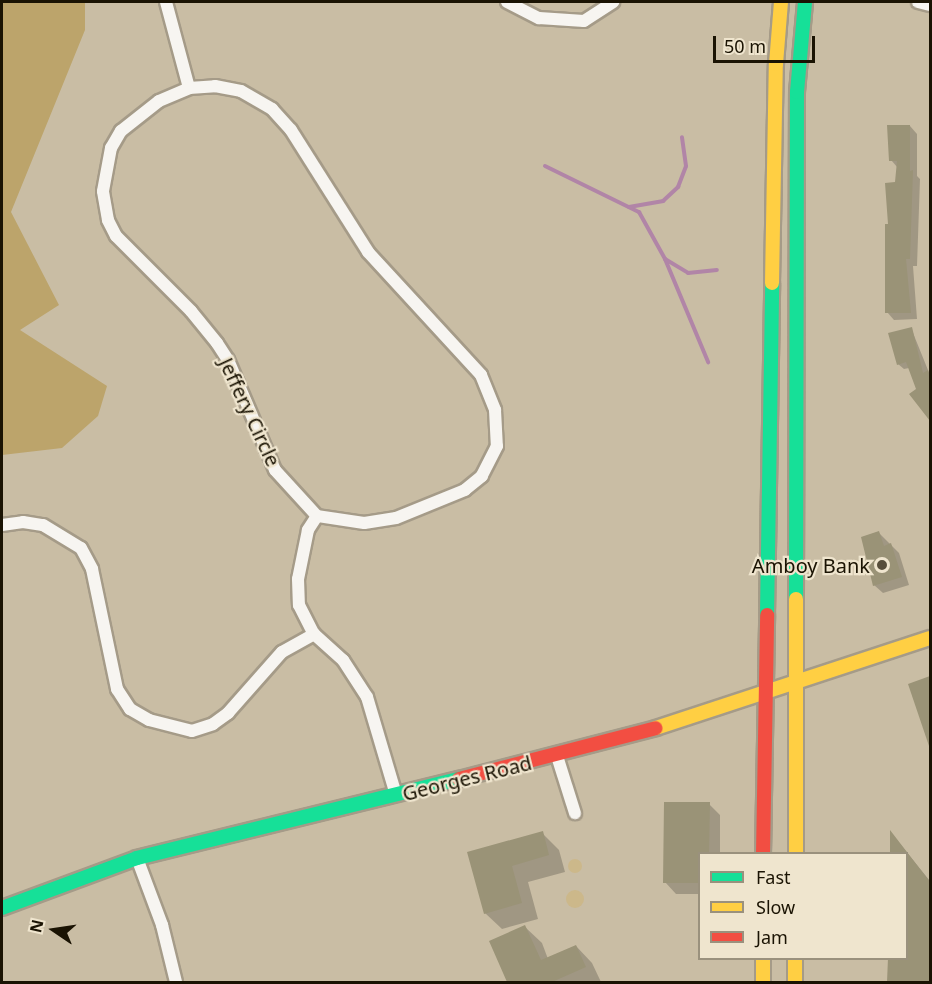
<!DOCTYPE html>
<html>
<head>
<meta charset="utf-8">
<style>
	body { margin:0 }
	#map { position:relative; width:932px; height:984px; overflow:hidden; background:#c9bda4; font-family:"Noto Sans",sans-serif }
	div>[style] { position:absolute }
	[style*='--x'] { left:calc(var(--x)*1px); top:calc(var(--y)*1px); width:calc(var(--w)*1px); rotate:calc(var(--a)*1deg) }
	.green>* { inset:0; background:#ccb88a }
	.round { border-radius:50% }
	.forest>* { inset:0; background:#bca46b }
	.shadow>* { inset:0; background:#0003 }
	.stream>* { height:4px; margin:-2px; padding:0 2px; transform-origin:2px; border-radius:2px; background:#b185a7 }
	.building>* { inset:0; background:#9a9377 }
	.roads { filter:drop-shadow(2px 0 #a59b88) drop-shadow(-2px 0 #a59b88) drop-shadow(0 2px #a59b88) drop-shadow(0 -2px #a59b88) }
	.street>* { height:12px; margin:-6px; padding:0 6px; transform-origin:6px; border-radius:6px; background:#f7f5f1 }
	.fast>* { height:14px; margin:-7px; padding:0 7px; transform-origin:7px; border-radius:7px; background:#16e098 }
	.slow>* { height:14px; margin:-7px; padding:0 7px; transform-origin:7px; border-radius:7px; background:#ffcf43 }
	.jam>* { height:14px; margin:-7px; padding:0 7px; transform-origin:7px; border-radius:7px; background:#f24e42 }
	.dots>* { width:16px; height:16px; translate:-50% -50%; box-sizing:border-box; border:3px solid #efe5ce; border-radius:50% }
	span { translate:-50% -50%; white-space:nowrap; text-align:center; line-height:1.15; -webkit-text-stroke:4.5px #efe5ce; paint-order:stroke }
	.street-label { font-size:20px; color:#1a1303 }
	.poi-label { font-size:20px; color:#1a1303 }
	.right { translate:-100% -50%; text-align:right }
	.frame { position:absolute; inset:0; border:3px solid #1a1303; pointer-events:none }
	.legend { position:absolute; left:698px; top:852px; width:210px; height:108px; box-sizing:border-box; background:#efe5ce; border:2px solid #9a917d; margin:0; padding:8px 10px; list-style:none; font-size:18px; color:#1a1303 }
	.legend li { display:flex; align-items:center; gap:12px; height:30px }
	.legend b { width:30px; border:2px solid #9a917d }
	.north { position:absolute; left:24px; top:900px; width:60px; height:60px; -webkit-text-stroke:4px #efe5ce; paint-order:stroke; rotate:283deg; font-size:16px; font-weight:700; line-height:24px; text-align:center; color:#1a1303 }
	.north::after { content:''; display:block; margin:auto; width:21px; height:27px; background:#1a1303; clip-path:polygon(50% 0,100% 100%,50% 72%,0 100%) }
	.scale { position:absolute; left:713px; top:36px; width:102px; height:27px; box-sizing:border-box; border:3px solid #1a1303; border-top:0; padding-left:8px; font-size:18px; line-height:21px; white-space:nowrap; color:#1a1303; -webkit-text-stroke:4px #efe5ce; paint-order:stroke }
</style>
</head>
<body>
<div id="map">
	<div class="green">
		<div class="round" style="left:568px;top:859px;width:14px;height:14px"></div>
		<div class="round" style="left:566px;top:890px;width:18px;height:18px"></div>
	</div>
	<div class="forest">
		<div style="clip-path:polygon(2px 2px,85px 2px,85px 30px,11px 212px,59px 305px,20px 330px,107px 386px,98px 416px,62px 448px,2px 455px)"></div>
	</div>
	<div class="shadow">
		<div style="clip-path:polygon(910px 126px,917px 134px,917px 176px,920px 179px,917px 266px,913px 266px,917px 319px,894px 320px,887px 312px,890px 226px,898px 168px,891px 160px)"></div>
		<div style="clip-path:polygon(911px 328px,930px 375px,930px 418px,909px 368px,904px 369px,898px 364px)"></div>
		<div style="clip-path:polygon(879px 533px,899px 553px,909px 585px,883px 593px,874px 585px)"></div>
		<div style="clip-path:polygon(930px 677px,930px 746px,909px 685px)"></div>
		<div style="clip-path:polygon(709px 804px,720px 815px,720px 854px,700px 854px,700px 894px,676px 894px,665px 882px)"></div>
		<div style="clip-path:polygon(542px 833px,559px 850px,565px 872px,528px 882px,538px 919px,502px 929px,485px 913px,469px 853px)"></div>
		<div style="clip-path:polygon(892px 834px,930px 881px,930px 982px,889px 982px,889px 958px,906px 958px,906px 854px)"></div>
		<div style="clip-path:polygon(525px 927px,542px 943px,548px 959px,576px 946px,592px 963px,601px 982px,508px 982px,491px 942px)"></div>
	</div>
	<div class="stream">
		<div style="--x:545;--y:166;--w:105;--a:26.1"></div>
		<div style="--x:639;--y:212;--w:54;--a:61"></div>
		<div style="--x:665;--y:259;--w:112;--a:67.3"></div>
		<div style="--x:629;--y:207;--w:35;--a:-10"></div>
		<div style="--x:663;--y:201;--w:21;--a:-43"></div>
		<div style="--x:678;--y:187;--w:22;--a:-69"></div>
		<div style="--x:686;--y:166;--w:29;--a:-98"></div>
		<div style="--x:665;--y:259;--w:27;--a:31"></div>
		<div style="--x:688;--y:273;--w:29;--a:-6"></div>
	</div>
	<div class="building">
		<div style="clip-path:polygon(887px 125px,910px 125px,910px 171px,913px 170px,910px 259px,906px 259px,911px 313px,885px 313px,885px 224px,888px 224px,885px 183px,895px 182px,897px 161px,889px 161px)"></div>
		<div style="clip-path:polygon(912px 327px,923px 373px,928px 370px,930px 377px,930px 421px,909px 394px,916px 389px,906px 362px,897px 365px,888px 333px)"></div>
		<div style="clip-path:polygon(879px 531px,884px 546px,891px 543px,902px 577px,873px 586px,861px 537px)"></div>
		<div style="clip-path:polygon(930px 676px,930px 746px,929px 746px,908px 684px)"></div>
		<div style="clip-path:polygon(664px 802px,710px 802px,709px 854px,699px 854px,699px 883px,663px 883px)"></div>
		<div style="clip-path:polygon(890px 830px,930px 882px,930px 982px,887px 982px,888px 958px,906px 958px,906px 854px,890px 854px)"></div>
		<div style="clip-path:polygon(543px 831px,549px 855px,512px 866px,522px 903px,484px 914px,467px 852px)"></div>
		<div style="clip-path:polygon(525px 925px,541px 960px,576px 945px,586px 967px,552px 982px,507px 982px,489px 941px)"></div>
	</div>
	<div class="roads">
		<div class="street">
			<div style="--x:166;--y:2;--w:89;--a:75"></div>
			<div style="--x:507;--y:2;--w:36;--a:27"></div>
			<div style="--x:539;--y:18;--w:45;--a:3.8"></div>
			<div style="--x:584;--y:21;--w:35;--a:-33"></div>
			<div style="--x:918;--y:2;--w:12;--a:14"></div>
			<div style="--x:215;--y:86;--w:26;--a:11"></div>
			<div style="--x:241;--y:91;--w:36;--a:30"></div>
			<div style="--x:272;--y:109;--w:28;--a:48"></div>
			<div style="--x:291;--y:130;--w:144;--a:57.7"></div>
			<div style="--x:368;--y:252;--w:167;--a:47.4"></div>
			<div style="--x:481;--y:375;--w:38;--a:68"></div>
			<div style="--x:495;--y:410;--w:36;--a:87"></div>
			<div style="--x:497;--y:446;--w:34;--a:117"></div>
			<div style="--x:482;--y:476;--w:22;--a:141"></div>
			<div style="--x:465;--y:490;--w:74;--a:157.9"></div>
			<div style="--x:396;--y:518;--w:32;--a:171"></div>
			<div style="--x:364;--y:523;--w:48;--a:-171.5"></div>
			<div style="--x:317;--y:516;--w:62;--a:-132.4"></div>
			<div style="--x:275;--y:470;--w:120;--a:-113.1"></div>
			<div style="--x:228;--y:360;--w:20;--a:-123"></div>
			<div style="--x:217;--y:343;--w:41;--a:-129.1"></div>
			<div style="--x:191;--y:311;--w:106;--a:-135"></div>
			<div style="--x:116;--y:236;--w:18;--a:-117"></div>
			<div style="--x:108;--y:220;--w:29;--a:-100"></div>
			<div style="--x:103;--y:191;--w:44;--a:-79.5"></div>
			<div style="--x:111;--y:148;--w:20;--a:-60"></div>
			<div style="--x:121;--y:131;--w:48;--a:-38.3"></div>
			<div style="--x:159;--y:101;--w:33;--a:-23"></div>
			<div style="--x:189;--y:88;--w:26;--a:-4"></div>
			<div style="--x:317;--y:516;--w:17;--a:123"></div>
			<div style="--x:308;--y:530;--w:50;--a:101.5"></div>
			<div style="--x:298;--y:579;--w:26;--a:88"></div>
			<div style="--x:299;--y:605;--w:33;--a:63"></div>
			<div style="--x:314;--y:634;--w:39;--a:42"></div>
			<div style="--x:343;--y:660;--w:44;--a:57"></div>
			<div style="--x:367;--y:697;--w:102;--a:73.5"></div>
			<div style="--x:2;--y:525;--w:21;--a:-8"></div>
			<div style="--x:23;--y:522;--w:20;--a:9"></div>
			<div style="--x:43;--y:525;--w:44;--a:31.2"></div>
			<div style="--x:81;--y:548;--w:24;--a:62"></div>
			<div style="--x:92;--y:569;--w:123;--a:78.2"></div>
			<div style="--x:117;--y:689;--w:24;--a:57"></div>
			<div style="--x:130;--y:709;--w:22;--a:30"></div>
			<div style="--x:149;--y:720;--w:44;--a:14.3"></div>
			<div style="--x:192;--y:731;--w:22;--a:-18"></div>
			<div style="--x:213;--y:724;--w:19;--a:-36"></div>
			<div style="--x:228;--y:713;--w:81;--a:-48.5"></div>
			<div style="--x:282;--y:652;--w:37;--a:-29"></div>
			<div style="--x:557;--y:756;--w:60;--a:72.5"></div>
			<div style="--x:137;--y:858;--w:72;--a:69.5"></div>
			<div style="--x:162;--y:925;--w:59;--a:76.2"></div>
		</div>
		<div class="fast">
			<div style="--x:796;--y:599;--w:507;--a:-89.89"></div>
			<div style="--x:797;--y:92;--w:90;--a:-84.9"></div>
			<div style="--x:767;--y:615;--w:332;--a:-89.1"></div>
			<div style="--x:2;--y:908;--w:144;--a:-20.3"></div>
			<div style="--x:137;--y:858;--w:332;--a:-13.8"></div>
		</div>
		<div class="slow">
			<div style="--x:772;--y:283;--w:219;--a:-89"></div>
			<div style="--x:776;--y:64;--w:62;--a:-85.4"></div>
			<div style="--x:656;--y:728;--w:288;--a:-18.2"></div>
			<div style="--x:796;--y:854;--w:255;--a:-90"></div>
			<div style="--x:763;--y:958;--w:24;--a:90"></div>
			<div style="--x:795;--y:958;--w:24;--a:90"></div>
		</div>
		<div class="jam">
			<div style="--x:459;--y:779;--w:203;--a:-14.5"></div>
			<div style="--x:763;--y:854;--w:239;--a:-89"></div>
		</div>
	</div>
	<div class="dots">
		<div style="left:882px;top:565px;background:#574e3b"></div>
	</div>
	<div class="street-label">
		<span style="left:250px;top:412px;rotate:65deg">Jeffery Circle</span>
		<span style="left:467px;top:778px;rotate:-14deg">Georges Road</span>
	</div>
	<div class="poi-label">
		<span class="right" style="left:870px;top:565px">Amboy Bank</span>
	</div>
	<div class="frame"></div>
	<ul class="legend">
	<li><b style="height:8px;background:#16e098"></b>Fast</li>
	<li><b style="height:8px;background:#ffcf43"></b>Slow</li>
	<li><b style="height:8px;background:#f24e42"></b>Jam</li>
	</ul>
	<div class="north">N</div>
	<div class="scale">50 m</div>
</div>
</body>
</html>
